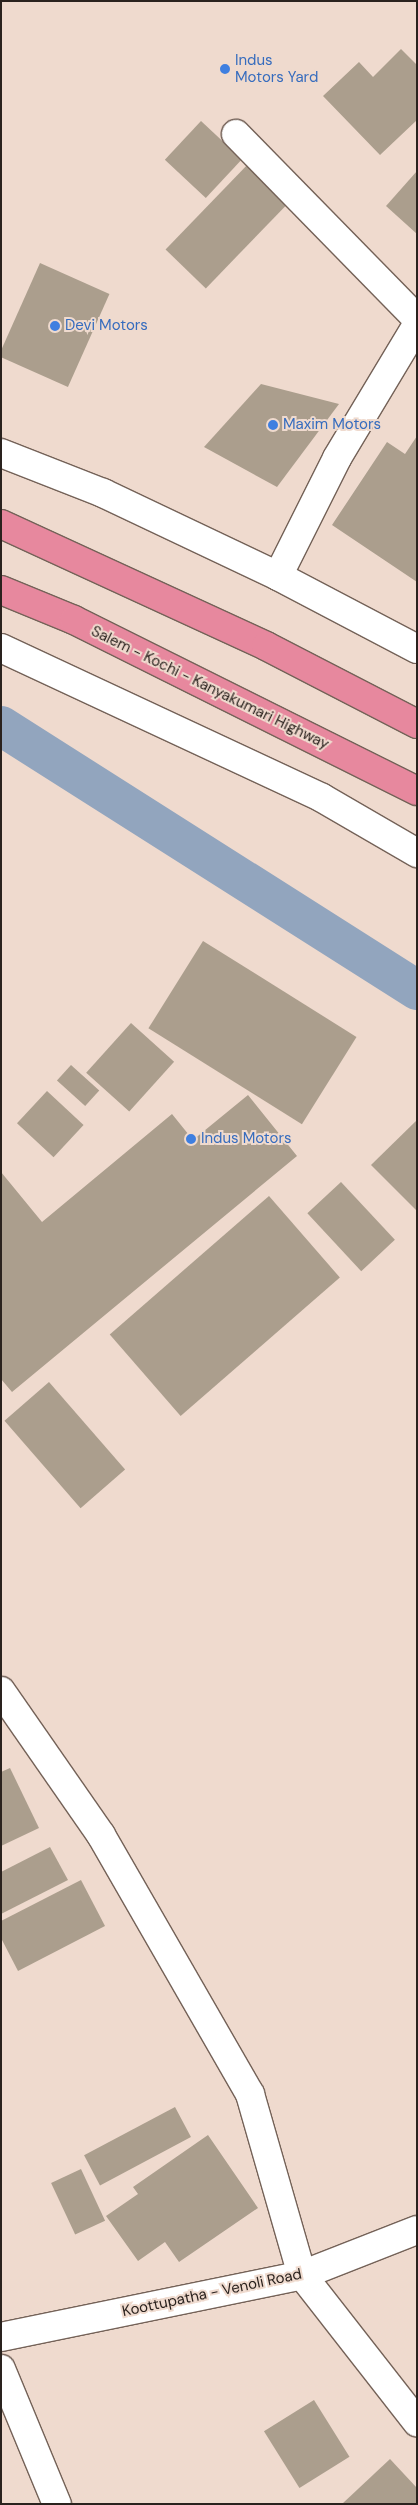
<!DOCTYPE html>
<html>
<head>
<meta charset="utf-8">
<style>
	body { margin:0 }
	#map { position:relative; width:418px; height:2505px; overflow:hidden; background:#efdace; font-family:"DM Sans",sans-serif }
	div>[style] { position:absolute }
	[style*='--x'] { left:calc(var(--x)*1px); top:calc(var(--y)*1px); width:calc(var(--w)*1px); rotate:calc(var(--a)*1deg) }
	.canal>* { height:40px; margin:-20px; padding:0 20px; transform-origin:20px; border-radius:20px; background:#92a5be }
	.building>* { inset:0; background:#ab9e8d; transform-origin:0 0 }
	.roads { filter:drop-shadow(1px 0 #746258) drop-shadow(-1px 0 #746258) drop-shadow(0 1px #746258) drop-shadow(0 -1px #746258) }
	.minor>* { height:28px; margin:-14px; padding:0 14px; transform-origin:14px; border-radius:14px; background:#fff }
	.tertiary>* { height:28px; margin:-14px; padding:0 14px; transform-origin:14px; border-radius:14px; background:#fff }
	.trunk>* { height:28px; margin:-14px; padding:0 14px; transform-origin:14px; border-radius:14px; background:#e7889e }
	.dots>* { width:14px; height:14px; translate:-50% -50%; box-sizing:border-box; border:2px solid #efdace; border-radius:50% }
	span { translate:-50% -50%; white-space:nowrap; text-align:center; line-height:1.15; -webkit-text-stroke:4px #efdace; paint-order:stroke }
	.shop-label { font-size:15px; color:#366cbe }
	.left { translate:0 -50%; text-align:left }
	.street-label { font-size:15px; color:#2a221e }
	.frame { position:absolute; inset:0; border:2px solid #2a221e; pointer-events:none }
</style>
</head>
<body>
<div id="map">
	<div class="canal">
		<div style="--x:1;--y:726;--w:493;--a:32.4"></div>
	</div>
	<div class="building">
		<div style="clip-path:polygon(401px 49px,417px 65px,417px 120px,380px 155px,323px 96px,359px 62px,373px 77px)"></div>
		<div style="left:201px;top:121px;width:56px;height:53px;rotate:43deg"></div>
		<div style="left:251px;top:161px;width:56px;height:123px;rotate:44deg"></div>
		<div style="clip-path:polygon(417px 171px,417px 234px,386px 206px)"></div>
		<div style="left:40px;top:263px;width:76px;height:102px;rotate:24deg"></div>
		<div style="clip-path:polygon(261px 384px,339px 404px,277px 487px,204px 447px)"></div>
		<div style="clip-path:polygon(417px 436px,417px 582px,332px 525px,387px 442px,405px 454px)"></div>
		<div style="left:203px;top:941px;width:181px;height:103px;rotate:32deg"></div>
		<div style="left:131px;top:1023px;width:58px;height:67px;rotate:42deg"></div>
		<div style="left:71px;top:1065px;width:38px;height:21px;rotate:42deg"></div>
		<div style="left:47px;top:1091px;width:50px;height:44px;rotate:43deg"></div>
		<div style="clip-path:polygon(248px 1095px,297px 1156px,12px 1392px,1px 1379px,1px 1172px,42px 1222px,172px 1114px,193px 1140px)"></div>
		<div style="clip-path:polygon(417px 1120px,417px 1211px,371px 1165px)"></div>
		<div style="left:341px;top:1182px;width:79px;height:46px;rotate:47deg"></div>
		<div style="left:269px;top:1196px;width:108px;height:211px;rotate:49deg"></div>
		<div style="left:49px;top:1382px;width:116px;height:59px;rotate:49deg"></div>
		<div style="clip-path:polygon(10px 1768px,39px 1828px,1px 1846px,1px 1772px)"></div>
		<div style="clip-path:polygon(50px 1847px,68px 1880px,1px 1914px,1px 1872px)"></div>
		<div style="clip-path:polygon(81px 1880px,105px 1926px,18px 1971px,1px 1938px,1px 1921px)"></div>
		<div style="left:175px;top:2107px;width:34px;height:103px;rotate:62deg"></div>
		<div style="clip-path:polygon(208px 2135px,258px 2208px,179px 2262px,165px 2242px,138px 2261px,106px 2216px,138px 2194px,133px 2187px)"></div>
		<div style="left:81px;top:2169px;width:57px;height:33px;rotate:65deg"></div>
		<div style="left:314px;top:2400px;width:67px;height:59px;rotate:58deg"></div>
		<div style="clip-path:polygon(390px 2459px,417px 2488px,417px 2504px,342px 2504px)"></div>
	</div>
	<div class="roads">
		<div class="minor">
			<div style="--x:1;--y:1691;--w:175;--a:55.2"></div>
			<div style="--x:101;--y:1835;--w:299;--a:60.1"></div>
			<div style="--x:250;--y:2094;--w:188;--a:74"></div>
			<div style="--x:302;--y:2275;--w:187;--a:52"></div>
			<div style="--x:1;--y:2369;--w:146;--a:67.5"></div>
		</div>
		<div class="tertiary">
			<div style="--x:236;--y:134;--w:259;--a:45.6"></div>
			<div style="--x:1;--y:453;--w:110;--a:21.4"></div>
			<div style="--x:103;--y:493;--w:194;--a:25.4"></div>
			<div style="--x:278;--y:576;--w:157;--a:27.7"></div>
			<div style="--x:278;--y:576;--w:132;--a:-63.4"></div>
			<div style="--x:337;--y:458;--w:155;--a:-59"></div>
			<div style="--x:1;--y:648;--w:354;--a:25"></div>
			<div style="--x:322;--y:798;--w:110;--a:30.1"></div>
			<div style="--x:1;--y:2337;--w:307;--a:-11.6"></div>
			<div style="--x:302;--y:2275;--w:123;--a:-21.4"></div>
		</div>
		<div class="trunk">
			<div style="--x:1;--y:524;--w:292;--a:24.7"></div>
			<div style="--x:266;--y:646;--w:170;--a:27.3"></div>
			<div style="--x:1;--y:590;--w:79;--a:22.3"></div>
			<div style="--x:74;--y:620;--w:383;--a:26.5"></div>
		</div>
	</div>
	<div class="dots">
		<div style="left:225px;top:69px;background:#3f7fe0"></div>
		<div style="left:55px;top:326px;background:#3f7fe0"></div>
		<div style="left:273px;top:425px;background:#3f7fe0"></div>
		<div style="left:191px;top:1139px;background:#3f7fe0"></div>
	</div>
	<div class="shop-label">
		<span class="left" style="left:235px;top:69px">Indus<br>Motors Yard</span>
		<span class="left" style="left:65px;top:326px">Devi Motors</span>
		<span class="left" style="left:283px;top:425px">Maxim Motors</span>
		<span class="left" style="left:201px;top:1139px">Indus Motors</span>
	</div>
	<div class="street-label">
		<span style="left:210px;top:688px;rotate:26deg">Salem - Kochi - Kanyakumari Highway</span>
		<span style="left:212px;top:2293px;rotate:-12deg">Koottupatha - Venoli Road</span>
	</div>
	<div class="frame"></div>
</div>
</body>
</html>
